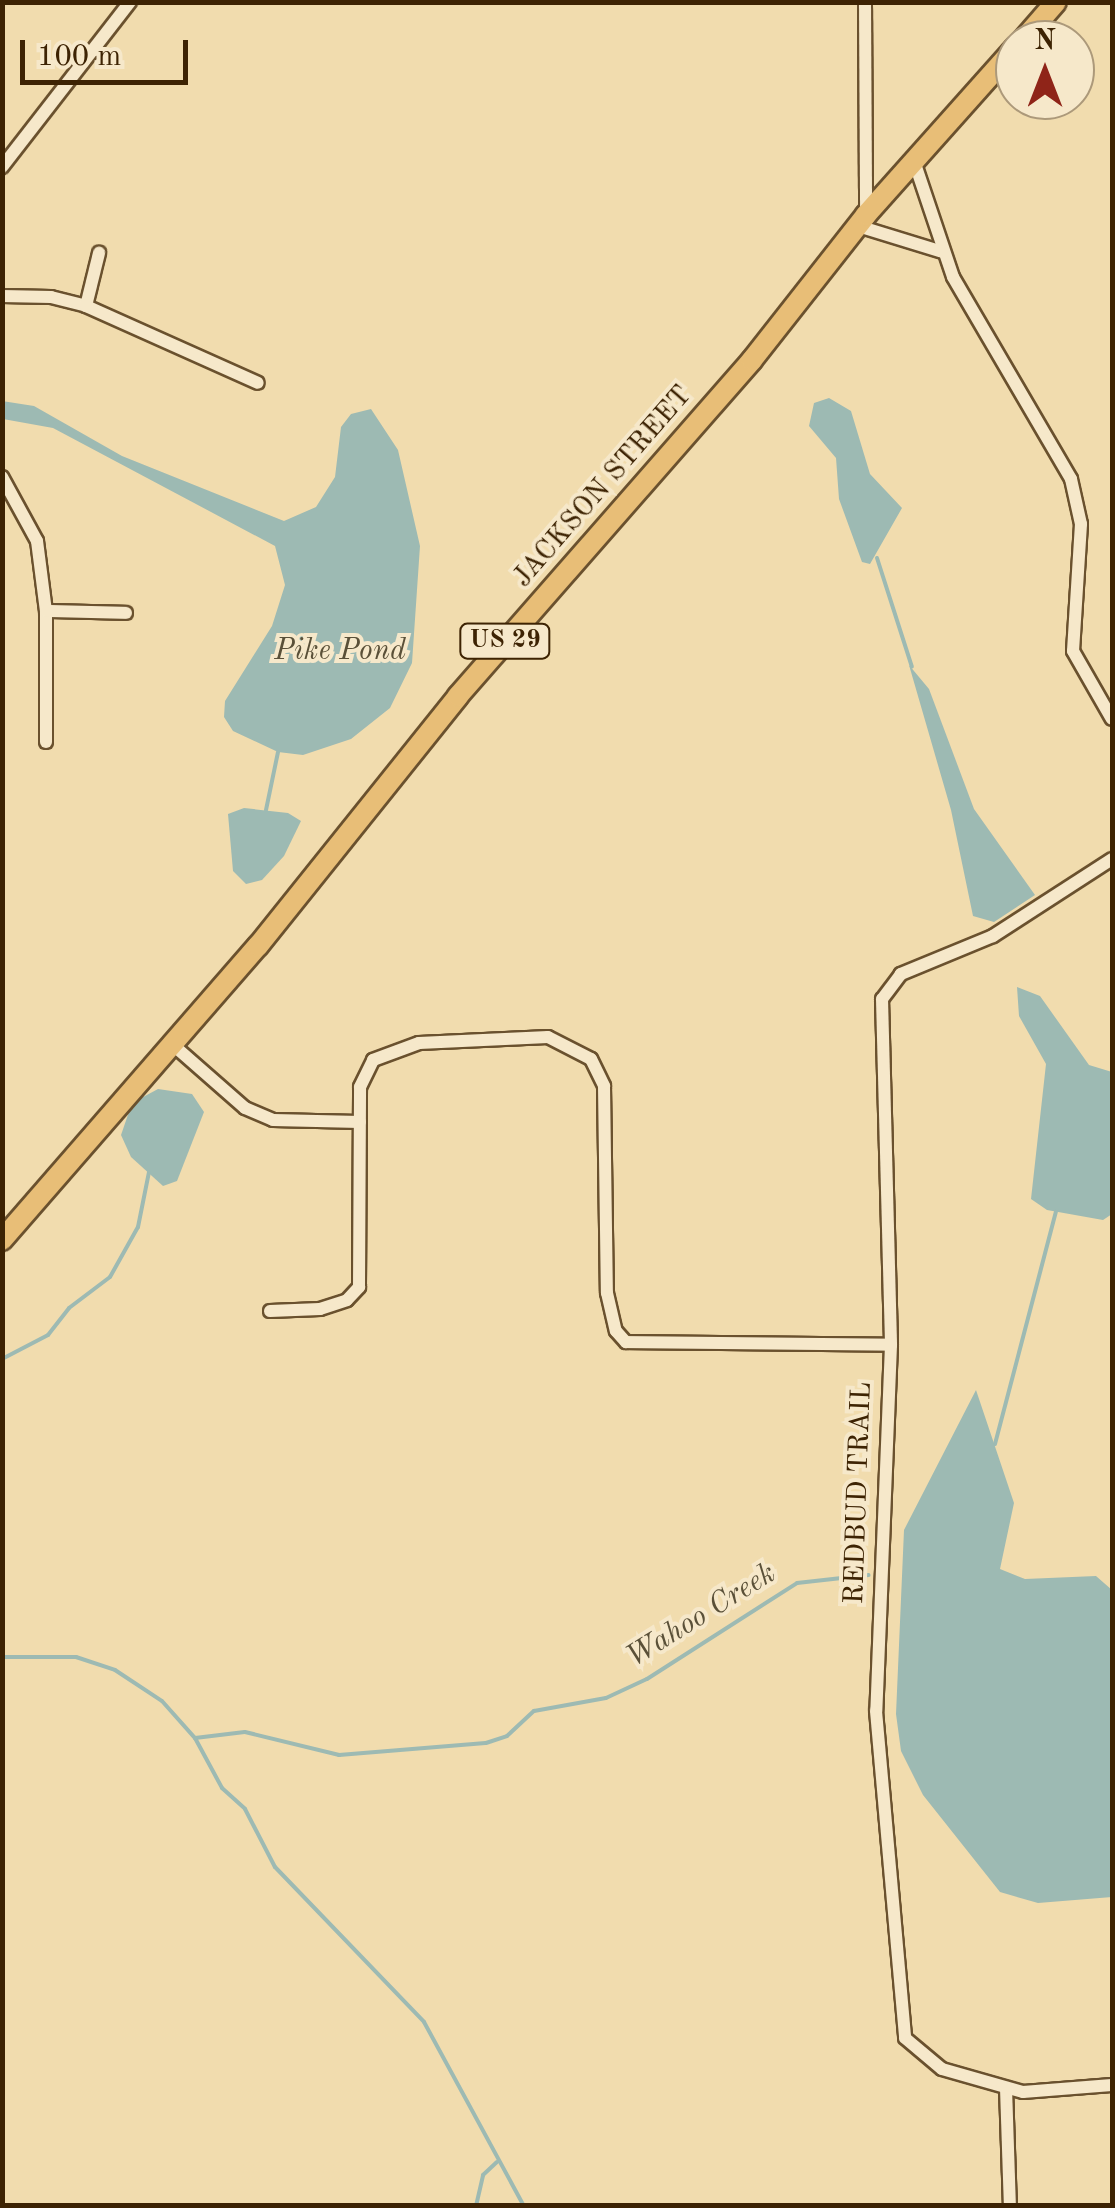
<!DOCTYPE html>
<html>
<head>
<meta charset="utf-8">
<style>
	body { margin:0 }
	#map { position:relative; width:1115px; height:2208px; overflow:hidden; background:#f1dcae; font-family:"Old Standard TT",serif }
	div>[style] { position:absolute }
	[style*='--x'] { left:calc(var(--x)*1px); top:calc(var(--y)*1px); width:calc(var(--w)*1px); rotate:calc(var(--a)*1deg) }
	.water>* { inset:0; background:#9dbab3 }
	.stream>* { height:4px; margin:-2px; padding:0 2px; transform-origin:2px; border-radius:2px; background:#9dbab3 }
	.roads { filter:drop-shadow(2px 0 #6a512e) drop-shadow(-2px 0 #6a512e) drop-shadow(0 2px #6a512e) drop-shadow(0 -2px #6a512e) }
	.minor>* { height:12px; margin:-6px; padding:0 6px; transform-origin:6px; border-radius:6px; background:#f6e8ca }
	.primary>* { height:20px; margin:-10px; padding:0 10px; transform-origin:10px; border-radius:10px; background:#e8be77 }
	span { translate:-50% -50%; white-space:nowrap; text-align:center; line-height:1.15; -webkit-text-stroke:8px #f6e8ca; paint-order:stroke }
	.shield-label span { padding:2px 8px; background:#f6e8ca; border:2px solid; border-radius:8px; -webkit-text-stroke-width:0 }
	.shield-label { font-size:25px; color:#3d2303; font-weight:700 }
	.street-label { font-size:28px; color:#3d2303 }
	.water-label { font-size:30px; color:#5a5038; font-style:italic }
	.frame { position:absolute; inset:0; border:5px solid #3d2303; pointer-events:none }
	.north { position:absolute; left:995px; top:20px; width:100px; height:100px; box-sizing:border-box; background:#f6e8ca; border:2px solid #ac997a; border-radius:50%; rotate:0deg; font-size:28px; font-weight:700; line-height:40px; text-align:center; color:#3d2303 }
	.north::after { content:''; display:block; margin:auto; width:35px; height:45px; background:#8f2418; clip-path:polygon(50% 0,100% 100%,50% 72%,0 100%) }
	.scale { position:absolute; left:20px; top:40px; width:168px; height:45px; box-sizing:border-box; border:5px solid #3d2303; border-top:0; padding-left:12px; font-size:30px; line-height:35px; white-space:nowrap; color:#3d2303; -webkit-text-stroke:8px #f6e8ca; paint-order:stroke }
</style>
</head>
<body>
<div id="map">
	<div class="water">
		<div style="clip-path:polygon(829px 398px,851px 411px,870px 474px,902px 508px,870px 564px,862px 562px,839px 499px,836px 458px,809px 426px,814px 403px)"></div>
		<div style="clip-path:polygon(2px 401px,34px 406px,122px 456px,284px 521px,316px 507px,335px 477px,341px 427px,351px 414px,371px 409px,398px 450px,420px 546px,412px 663px,390px 708px,351px 739px,303px 755px,278px 752px,233px 731px,224px 717px,225px 701px,272px 626px,285px 585px,275px 546px,53px 428px,3px 419px)"></div>
		<div style="clip-path:polygon(909px 665px,929px 689px,974px 809px,1035px 895px,994px 922px,973px 916px,951px 810px)"></div>
		<div style="clip-path:polygon(244px 808px,288px 813px,301px 821px,284px 856px,262px 880px,246px 884px,233px 871px,228px 814px)"></div>
		<div style="clip-path:polygon(1017px 987px,1040px 996px,1089px 1065px,1112px 1072px,1112px 1214px,1103px 1220px,1047px 1210px,1031px 1199px,1046px 1064px,1019px 1016px)"></div>
		<div style="clip-path:polygon(158px 1089px,192px 1094px,204px 1112px,177px 1181px,163px 1186px,131px 1157px,121px 1135px,132px 1103px)"></div>
		<div style="clip-path:polygon(976px 1390px,1014px 1503px,1000px 1569px,1025px 1579px,1096px 1576px,1112px 1590px,1112px 1897px,1038px 1903px,1000px 1892px,923px 1795px,901px 1751px,896px 1714px,904px 1530px)"></div>
	</div>
	<div class="stream">
		<div style="--x:877;--y:558;--w:114;--a:72.2"></div>
		<div style="--x:266;--y:810;--w:59;--a:-78.3"></div>
		<div style="--x:2;--y:1359;--w:52;--a:-27.6"></div>
		<div style="--x:48;--y:1335;--w:34;--a:-52"></div>
		<div style="--x:69;--y:1308;--w:51;--a:-37.1"></div>
		<div style="--x:110;--y:1277;--w:57;--a:-60.8"></div>
		<div style="--x:138;--y:1227;--w:56;--a:-78.7"></div>
		<div style="--x:995;--y:1444;--w:240;--a:-75.3"></div>
		<div style="--x:2;--y:1657;--w:74;--a:0"></div>
		<div style="--x:76;--y:1657;--w:41;--a:18.4"></div>
		<div style="--x:115;--y:1670;--w:56;--a:33.4"></div>
		<div style="--x:162;--y:1701;--w:50;--a:48.3"></div>
		<div style="--x:195;--y:1738;--w:57;--a:61.6"></div>
		<div style="--x:222;--y:1788;--w:31;--a:42"></div>
		<div style="--x:245;--y:1809;--w:65;--a:62.7"></div>
		<div style="--x:275;--y:1867;--w:215;--a:46.1"></div>
		<div style="--x:424;--y:2022;--w:209;--a:61.5"></div>
		<div style="--x:195;--y:1738;--w:50;--a:-6.8"></div>
		<div style="--x:245;--y:1732;--w:97;--a:13.7"></div>
		<div style="--x:339;--y:1755;--w:147;--a:-4.7"></div>
		<div style="--x:486;--y:1743;--w:22;--a:-18"></div>
		<div style="--x:507;--y:1736;--w:37;--a:-43"></div>
		<div style="--x:534;--y:1711;--w:73;--a:-10.2"></div>
		<div style="--x:606;--y:1698;--w:45;--a:-24.9"></div>
		<div style="--x:647;--y:1679;--w:178;--a:-32.6"></div>
		<div style="--x:797;--y:1583;--w:72;--a:-6.3"></div>
		<div style="--x:476;--y:2206;--w:32;--a:-77"></div>
		<div style="--x:483;--y:2175;--w:19;--a:-43"></div>
	</div>
	<div class="roads">
		<div class="minor">
			<div style="--x:865;--y:2;--w:211;--a:89.7"></div>
			<div style="--x:914;--y:161;--w:122;--a:71.4"></div>
			<div style="--x:953;--y:277;--w:234;--a:59.7"></div>
			<div style="--x:1071;--y:479;--w:46;--a:77.5"></div>
			<div style="--x:1081;--y:524;--w:127;--a:93.6"></div>
			<div style="--x:1073;--y:651;--w:78;--a:60.2"></div>
			<div style="--x:2;--y:167;--w:209;--a:-52.2"></div>
			<div style="--x:858;--y:226;--w:86;--a:17"></div>
			<div style="--x:2;--y:296;--w:49;--a:1.2"></div>
			<div style="--x:51;--y:297;--w:36;--a:14"></div>
			<div style="--x:86;--y:306;--w:188;--a:24.1"></div>
			<div style="--x:86;--y:306;--w:55;--a:-76.2"></div>
			<div style="--x:2;--y:477;--w:73;--a:61.3"></div>
			<div style="--x:37;--y:541;--w:71;--a:82.7"></div>
			<div style="--x:46;--y:611;--w:131;--a:90"></div>
			<div style="--x:46;--y:611;--w:80;--a:1.4"></div>
			<div style="--x:1112;--y:859;--w:142;--a:147.1"></div>
			<div style="--x:993;--y:936;--w:100;--a:157.6"></div>
			<div style="--x:901;--y:974;--w:31;--a:127"></div>
			<div style="--x:882;--y:999;--w:346;--a:88.5"></div>
			<div style="--x:891;--y:1345;--w:366;--a:92.3"></div>
			<div style="--x:876;--y:1711;--w:328;--a:84.9"></div>
			<div style="--x:905;--y:2038;--w:48;--a:40"></div>
			<div style="--x:942;--y:2069;--w:84;--a:15.9"></div>
			<div style="--x:1023;--y:2092;--w:89;--a:-4.5"></div>
			<div style="--x:172;--y:1044;--w:97;--a:41.2"></div>
			<div style="--x:245;--y:1108;--w:30;--a:23"></div>
			<div style="--x:273;--y:1120;--w:87;--a:1.3"></div>
			<div style="--x:270;--y:1311;--w:50;--a:-2.3"></div>
			<div style="--x:320;--y:1309;--w:28;--a:-18"></div>
			<div style="--x:347;--y:1300;--w:18;--a:-47"></div>
			<div style="--x:359;--y:1287;--w:200;--a:-89.7"></div>
			<div style="--x:360;--y:1087;--w:30;--a:-64"></div>
			<div style="--x:373;--y:1060;--w:49;--a:-20.3"></div>
			<div style="--x:419;--y:1043;--w:129;--a:-2.7"></div>
			<div style="--x:548;--y:1037;--w:48;--a:27.1"></div>
			<div style="--x:591;--y:1059;--w:30;--a:64"></div>
			<div style="--x:604;--y:1086;--w:207;--a:89.2"></div>
			<div style="--x:607;--y:1293;--w:39;--a:77"></div>
			<div style="--x:616;--y:1331;--w:15;--a:48"></div>
			<div style="--x:626;--y:1342;--w:265;--a:0.6"></div>
			<div style="--x:1006;--y:2088;--w:118;--a:88.1"></div>
		</div>
		<div class="primary">
			<div style="--x:1023;--y:40;--w:50;--a:-49"></div>
			<div style="--x:2;--y:1240;--w:390;--a:-49"></div>
			<div style="--x:258;--y:946;--w:320;--a:-51.3"></div>
			<div style="--x:458;--y:696;--w:446;--a:-48.8"></div>
			<div style="--x:752;--y:360;--w:184;--a:-51.8"></div>
			<div style="--x:866;--y:215;--w:224;--a:-48.3"></div>
		</div>
	</div>
	<div class="shield-label">
		<span style="left:505px;top:641px">US 29</span>
	</div>
	<div class="street-label">
		<span style="left:603px;top:487px;rotate:-49deg">JACKSON STREET</span>
		<span style="left:859px;top:1493px;rotate:-88deg">REDBUD TRAIL</span>
	</div>
	<div class="water-label">
		<span style="left:340px;top:651px">Pike Pond</span>
		<span style="left:701px;top:1616px;rotate:-32deg">Wahoo Creek</span>
	</div>
	<div class="frame"></div>
	<div class="north">N</div>
	<div class="scale">100 m</div>
</div>
</body>
</html>
